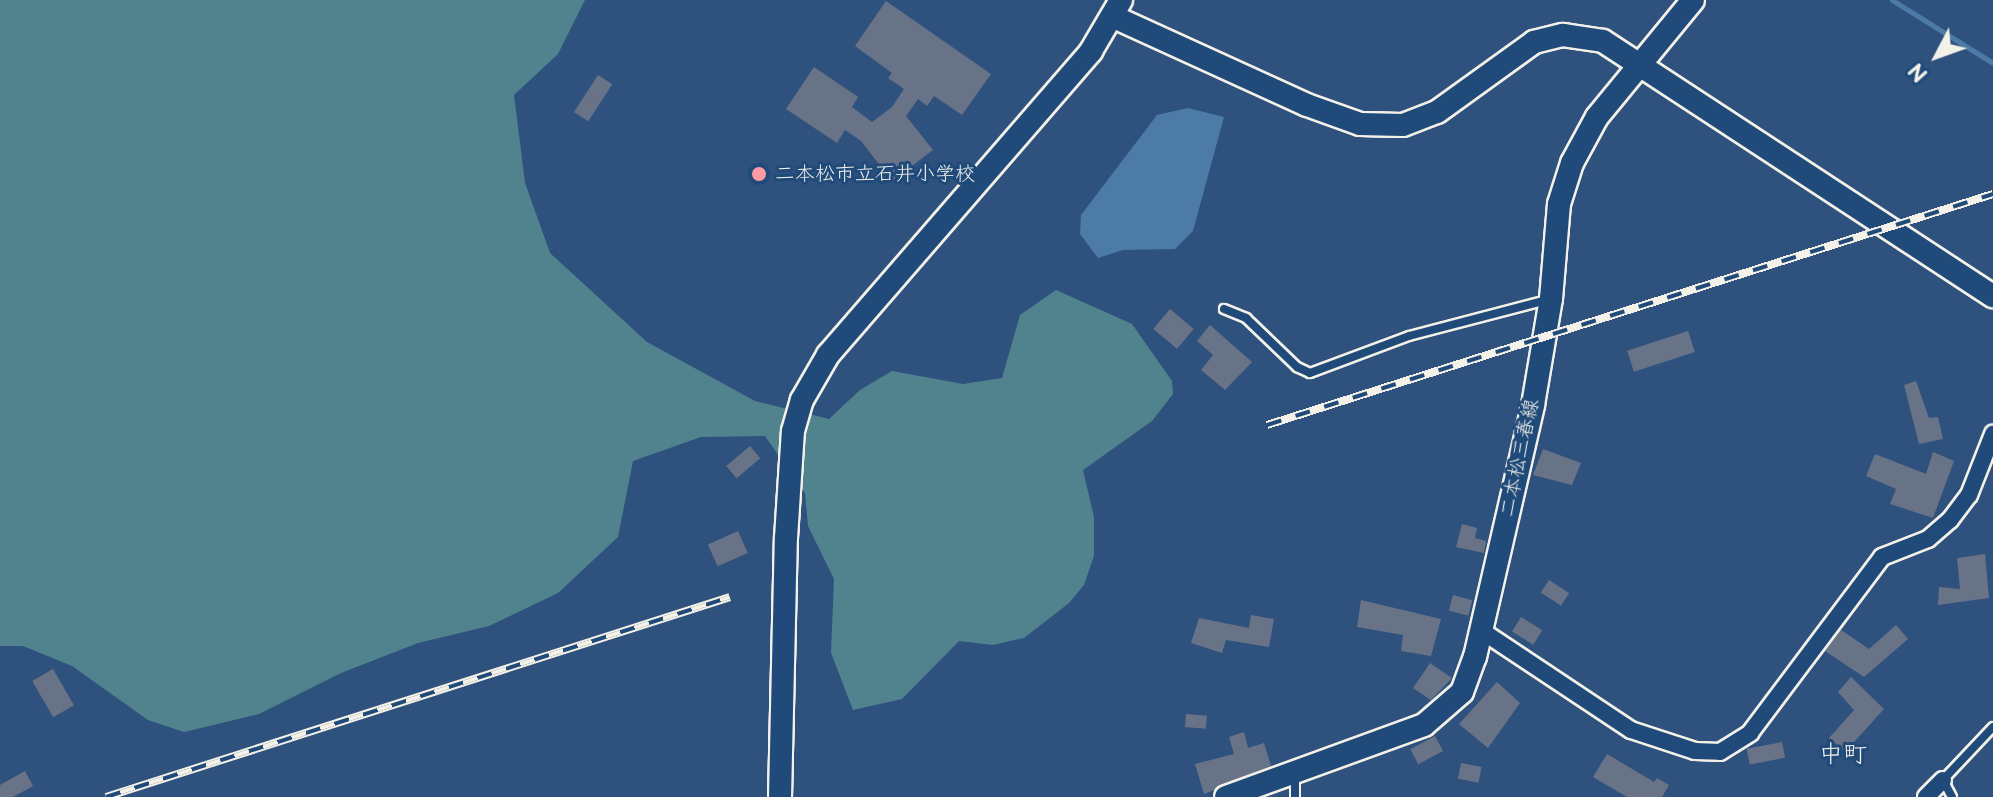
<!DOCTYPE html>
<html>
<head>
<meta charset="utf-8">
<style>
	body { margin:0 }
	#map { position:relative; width:1993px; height:797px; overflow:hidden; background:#2e527d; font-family:"Balsamiq Sans","Klee One",sans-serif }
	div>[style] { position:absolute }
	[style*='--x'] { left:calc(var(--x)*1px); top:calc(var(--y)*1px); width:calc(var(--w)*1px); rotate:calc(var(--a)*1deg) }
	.green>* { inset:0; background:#51838f }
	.water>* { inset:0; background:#4c7ba8 }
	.stream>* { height:5px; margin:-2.5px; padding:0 2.5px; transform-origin:2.5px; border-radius:2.5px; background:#4c7ba8 }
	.building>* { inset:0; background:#697388; transform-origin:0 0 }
	.roads { filter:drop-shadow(2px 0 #f4f1e8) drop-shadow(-2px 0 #f4f1e8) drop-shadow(0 2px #f4f1e8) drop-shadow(0 -2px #f4f1e8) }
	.lane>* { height:8px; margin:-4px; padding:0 4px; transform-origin:4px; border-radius:4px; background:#1f4a7a }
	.street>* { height:16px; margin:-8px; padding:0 8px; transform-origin:8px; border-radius:8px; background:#1f4a7a }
	.secondary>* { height:22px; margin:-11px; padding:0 11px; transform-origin:11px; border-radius:11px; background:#1f4a7a }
	.rail>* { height:8px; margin-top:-4px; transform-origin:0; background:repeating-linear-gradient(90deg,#1f4a7a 0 15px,#f4f1e8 0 30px); box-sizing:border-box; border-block:2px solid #f4f1e8 }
	.dots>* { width:22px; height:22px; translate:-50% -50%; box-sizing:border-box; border:4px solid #1f4a7a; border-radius:50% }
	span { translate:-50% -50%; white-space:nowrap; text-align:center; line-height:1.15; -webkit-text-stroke:6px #1f4a7a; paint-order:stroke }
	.poi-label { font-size:20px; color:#f4f1e8 }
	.left { translate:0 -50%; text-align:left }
	.street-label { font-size:20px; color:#f4f1e8 }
	.quarter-label { font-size:24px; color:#f4f1e8 }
	.north { position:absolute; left:1897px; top:16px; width:80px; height:80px; -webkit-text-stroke:6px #1f4a7a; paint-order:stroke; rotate:229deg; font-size:22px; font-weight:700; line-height:32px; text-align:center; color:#f4f1e8 }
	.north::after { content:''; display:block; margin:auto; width:28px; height:36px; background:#f4f1e8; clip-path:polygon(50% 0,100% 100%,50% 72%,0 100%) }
</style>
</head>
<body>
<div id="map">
	<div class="green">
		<div style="clip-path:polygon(0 0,585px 0,558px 54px,514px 95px,525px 183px,550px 253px,647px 342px,755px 401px,829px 419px,860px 390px,892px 371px,963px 384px,1002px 378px,1020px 315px,1056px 290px,1132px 324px,1172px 381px,1173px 394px,1152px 421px,1083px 470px,1094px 517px,1094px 556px,1084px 585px,1069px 603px,1024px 638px,993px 645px,959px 641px,902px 699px,853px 710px,831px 653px,834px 579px,808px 526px,805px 493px,765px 436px,701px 437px,633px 461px,618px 537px,558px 593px,489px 626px,418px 643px,341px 673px,259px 714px,184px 732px,148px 720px,72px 666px,23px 646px,0 646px)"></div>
	</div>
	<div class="water">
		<div style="clip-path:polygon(1188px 108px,1224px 117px,1193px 231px,1175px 249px,1123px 250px,1098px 258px,1080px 234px,1081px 215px,1157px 115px)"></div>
	</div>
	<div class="stream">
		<div style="--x:1892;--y:0;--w:119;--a:32"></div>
	</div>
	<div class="building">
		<div style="clip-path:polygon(886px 1px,991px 74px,962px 115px,934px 96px,927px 106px,918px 99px,906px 116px,933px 150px,892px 181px,861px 141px,845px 130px,837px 143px,786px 109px,814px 67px,858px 97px,852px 107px,872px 122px,892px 107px,904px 89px,888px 78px,892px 73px,855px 46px)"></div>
		<div style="left:598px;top:75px;width:17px;height:44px;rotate:33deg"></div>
		<div style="left:1170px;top:309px;width:31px;height:26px;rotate:40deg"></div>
		<div style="clip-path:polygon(1210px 325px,1252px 362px,1225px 390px,1201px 370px,1213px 355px,1197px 341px)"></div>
		<div style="left:1688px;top:331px;width:22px;height:64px;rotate:72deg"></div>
		<div style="clip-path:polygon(1916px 381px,1929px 418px,1938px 417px,1943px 439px,1919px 444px,1904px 385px)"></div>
		<div style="left:750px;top:446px;width:16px;height:31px;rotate:50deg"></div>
		<div style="clip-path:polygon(1543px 449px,1581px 463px,1572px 485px,1533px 475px)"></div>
		<div style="clip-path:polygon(1933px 452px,1954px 461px,1933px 518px,1890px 504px,1896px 489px,1866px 476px,1875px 454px,1926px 474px)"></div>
		<div style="clip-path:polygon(1462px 524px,1477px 528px,1475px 538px,1486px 541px,1484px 553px,1456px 547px)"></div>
		<div style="left:738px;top:531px;width:24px;height:33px;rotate:66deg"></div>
		<div style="clip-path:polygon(1985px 554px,1989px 598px,1938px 605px,1939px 587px,1960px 589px,1957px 558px)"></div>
		<div style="left:1549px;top:580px;width:24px;height:15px;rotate:33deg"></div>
		<div style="left:1453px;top:595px;width:20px;height:16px;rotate:15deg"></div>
		<div style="clip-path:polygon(1361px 600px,1441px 619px,1431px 656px,1401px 651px,1403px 635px,1357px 627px)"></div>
		<div style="clip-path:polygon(1251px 615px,1274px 619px,1269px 647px,1226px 640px,1222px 653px,1191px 643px,1199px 618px,1249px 628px)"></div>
		<div style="left:1521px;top:617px;width:25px;height:17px;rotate:32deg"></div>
		<div style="clip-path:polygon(1896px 625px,1908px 639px,1864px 677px,1825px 651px,1841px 630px,1869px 649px)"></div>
		<div style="clip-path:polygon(1430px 663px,1452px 678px,1431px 700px,1413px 688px)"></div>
		<div style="left:53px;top:669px;width:42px;height:24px;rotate:60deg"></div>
		<div style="clip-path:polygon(1851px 677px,1884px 709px,1845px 752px,1829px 738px,1854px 710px,1838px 692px)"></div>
		<div style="clip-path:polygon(1497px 682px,1520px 703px,1488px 748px,1459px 724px)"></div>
		<div style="left:1186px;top:714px;width:21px;height:13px;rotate:5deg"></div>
		<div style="clip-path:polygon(1244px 732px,1248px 748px,1264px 743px,1271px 766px,1204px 794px,1195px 764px,1234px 754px,1229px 737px)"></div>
		<div style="left:1435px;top:736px;width:17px;height:28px;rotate:62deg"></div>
		<div style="left:1782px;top:742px;width:16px;height:36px;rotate:79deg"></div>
		<div style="clip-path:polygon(1607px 754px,1654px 782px,1657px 778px,1669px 785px,1662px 797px,1627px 797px,1593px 777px)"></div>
		<div style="left:1461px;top:763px;width:21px;height:16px;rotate:11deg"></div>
		<div style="clip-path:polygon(25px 771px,33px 786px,13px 797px,0 797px,0 785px)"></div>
	</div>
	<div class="roads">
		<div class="lane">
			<div style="--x:1224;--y:309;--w:24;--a:22"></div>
			<div style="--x:1246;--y:318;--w:71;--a:43.9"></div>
			<div style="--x:1297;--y:367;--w:14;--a:25"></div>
			<div style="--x:1310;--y:373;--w:106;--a:-20.5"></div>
			<div style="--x:1409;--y:336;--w:143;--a:-14.6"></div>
			<div style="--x:1295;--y:797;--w:21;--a:-90"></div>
			<div style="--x:1952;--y:797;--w:19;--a:-118"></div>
			<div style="--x:1943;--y:780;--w:73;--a:-46.7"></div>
		</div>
		<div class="street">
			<div style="--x:1482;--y:631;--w:179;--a:33.6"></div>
			<div style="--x:1631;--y:730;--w:67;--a:18.2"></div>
			<div style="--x:1695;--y:751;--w:25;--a:2"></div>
			<div style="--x:1720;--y:752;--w:36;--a:-32"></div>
			<div style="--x:1750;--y:733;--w:220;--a:-53.1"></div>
			<div style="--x:1882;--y:557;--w:49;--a:-21.4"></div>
			<div style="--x:1928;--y:539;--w:29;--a:-41"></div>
			<div style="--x:1950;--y:520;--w:31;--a:-53"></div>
			<div style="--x:1969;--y:495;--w:66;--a:-68.5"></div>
			<div style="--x:1926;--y:797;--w:24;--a:-45"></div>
		</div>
		<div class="secondary">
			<div style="--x:1114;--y:17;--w:212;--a:24.5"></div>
			<div style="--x:1307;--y:105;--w:56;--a:19.7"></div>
			<div style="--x:1360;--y:124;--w:43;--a:1.3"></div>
			<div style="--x:1403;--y:125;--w:36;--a:-21"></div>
			<div style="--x:1437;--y:112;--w:120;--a:-35.8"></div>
			<div style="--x:1534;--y:42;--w:30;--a:-14"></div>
			<div style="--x:1563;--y:35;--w:40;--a:8.5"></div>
			<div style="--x:1603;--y:41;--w:466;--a:33.2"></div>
			<div style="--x:780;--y:797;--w:259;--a:-88.7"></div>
			<div style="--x:786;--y:538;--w:107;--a:-86.3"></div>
			<div style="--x:793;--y:431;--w:32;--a:-74"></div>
			<div style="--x:802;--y:400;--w:52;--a:-60"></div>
			<div style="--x:828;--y:355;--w:402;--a:-49.1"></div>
			<div style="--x:1091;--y:51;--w:59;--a:-59.5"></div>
			<div style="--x:1226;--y:797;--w:211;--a:-20"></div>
			<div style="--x:1424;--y:725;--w:50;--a:-41"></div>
			<div style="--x:1462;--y:692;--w:37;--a:-70"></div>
			<div style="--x:1475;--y:657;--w:259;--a:-77"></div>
			<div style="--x:1533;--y:405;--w:108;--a:-80.4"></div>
			<div style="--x:1551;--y:299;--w:95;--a:-85.2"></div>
			<div style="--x:1559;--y:204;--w:43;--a:-72.4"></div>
			<div style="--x:1572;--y:163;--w:52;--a:-61.5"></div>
			<div style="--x:1597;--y:117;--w:151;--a:-50.6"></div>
		</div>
	</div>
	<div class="rail">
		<div style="--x:1267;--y:425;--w:762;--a:-17.65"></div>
		<div style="--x:106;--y:797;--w:655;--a:-17.77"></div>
	</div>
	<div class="dots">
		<div style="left:759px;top:174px;background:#ff9aa2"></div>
	</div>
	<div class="poi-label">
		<span class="left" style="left:775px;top:174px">二本松市立石井小学校</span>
	</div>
	<div class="street-label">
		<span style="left:1520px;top:458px;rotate:-78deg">二本松三春線</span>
	</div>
	<div class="quarter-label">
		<span style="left:1843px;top:755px">中町</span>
	</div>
	<div class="north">N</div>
</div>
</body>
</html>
